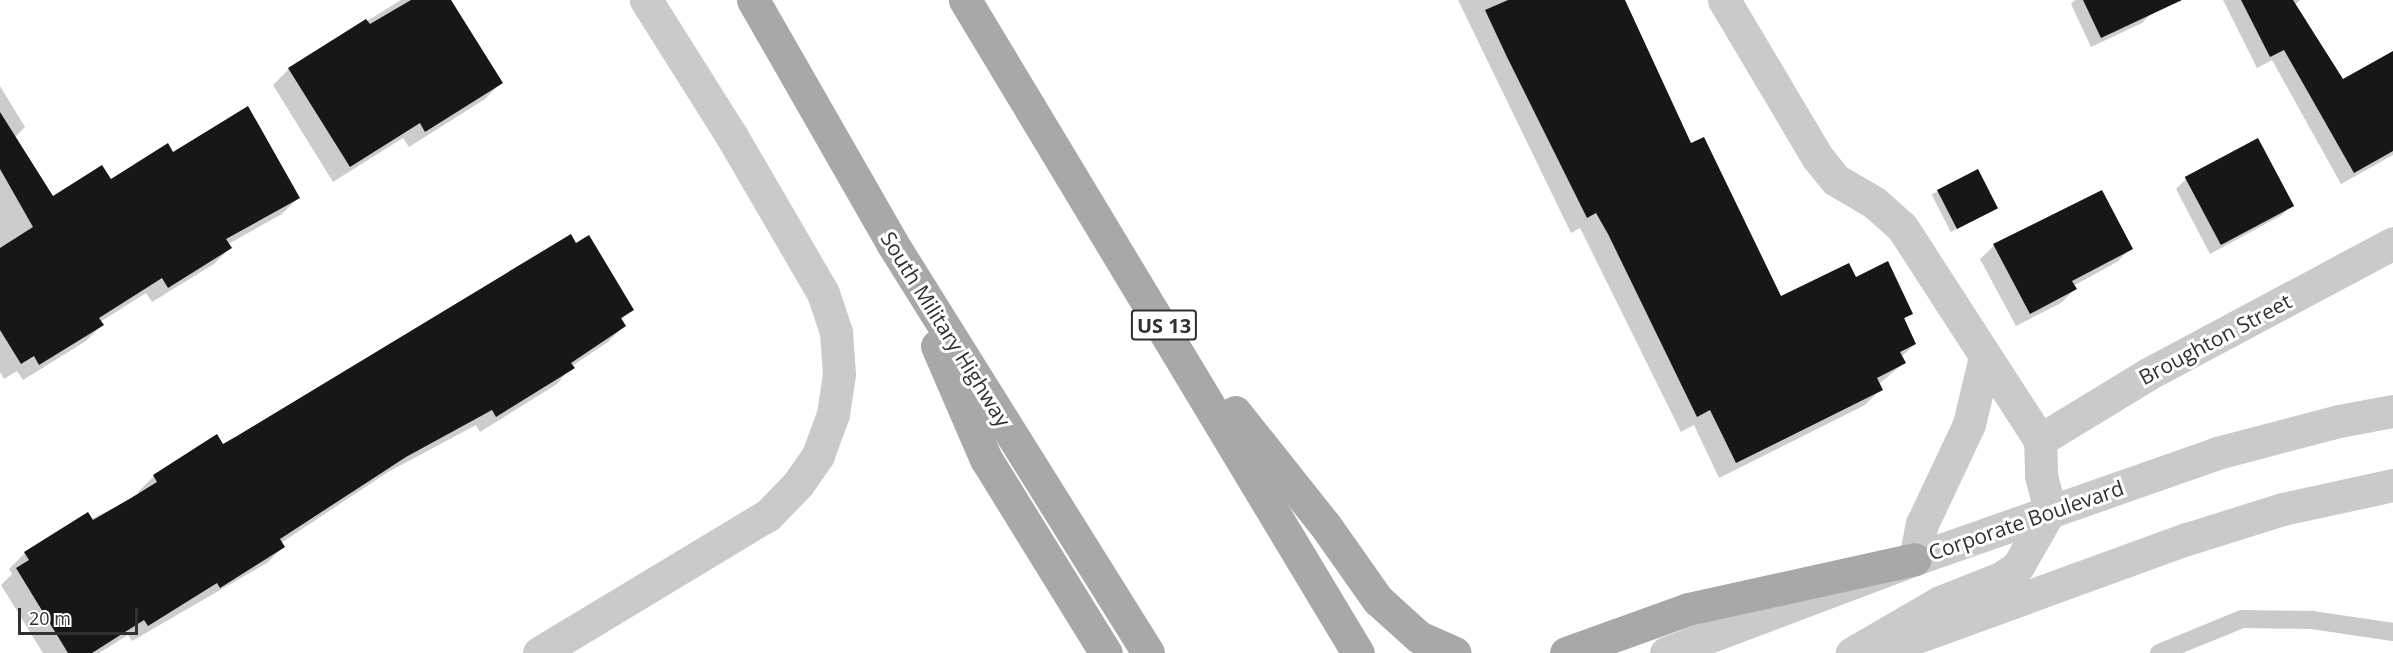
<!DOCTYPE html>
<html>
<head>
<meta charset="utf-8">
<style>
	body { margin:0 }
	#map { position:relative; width:2393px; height:653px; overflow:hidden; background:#fff; font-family:"Open Sans",sans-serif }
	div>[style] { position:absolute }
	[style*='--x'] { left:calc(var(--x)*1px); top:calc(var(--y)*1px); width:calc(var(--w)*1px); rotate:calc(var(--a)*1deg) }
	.shadow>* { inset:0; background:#0003; transform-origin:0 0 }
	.building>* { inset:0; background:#171717; transform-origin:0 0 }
	.service>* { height:18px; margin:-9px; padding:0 9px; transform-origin:9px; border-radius:9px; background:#cacaca }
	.minor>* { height:33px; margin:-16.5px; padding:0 16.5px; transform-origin:16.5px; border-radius:16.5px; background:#cacaca }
	.tertiary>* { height:33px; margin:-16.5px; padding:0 16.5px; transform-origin:16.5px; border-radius:16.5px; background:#cacaca }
	.primary>* { height:33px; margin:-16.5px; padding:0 16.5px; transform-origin:16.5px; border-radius:16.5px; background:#a8a8a8 }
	span { translate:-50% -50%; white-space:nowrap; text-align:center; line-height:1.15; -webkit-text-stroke:6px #fff; paint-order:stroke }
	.shield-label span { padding:2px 4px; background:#fff; border:2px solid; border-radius:4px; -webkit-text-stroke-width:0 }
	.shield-label { font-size:20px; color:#303030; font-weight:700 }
	.street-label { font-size:21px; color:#303030 }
	.scale { position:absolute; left:18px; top:608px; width:120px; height:27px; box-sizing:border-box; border:3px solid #303030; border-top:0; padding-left:8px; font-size:18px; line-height:21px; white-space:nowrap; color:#303030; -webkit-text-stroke:4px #fff; paint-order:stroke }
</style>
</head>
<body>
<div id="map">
	<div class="shadow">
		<div style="clip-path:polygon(401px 0,450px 0,501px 83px,485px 99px,409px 147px,403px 138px,333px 182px,273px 85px,289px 69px)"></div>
		<div style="clip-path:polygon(1458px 0,1621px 0,1690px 145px,1780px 298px,1855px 279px,1911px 313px,1903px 321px,1915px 344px,1901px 357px,1904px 363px,1879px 384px,1881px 389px,1865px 405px,1719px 478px,1694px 425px,1681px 432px,1580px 228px,1571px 233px)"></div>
		<div style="clip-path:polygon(2075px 0,2146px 0,2152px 13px,2142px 23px,2091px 47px,2071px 4px)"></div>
		<div style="clip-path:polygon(2223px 0,2300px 0,2295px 5px,2342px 81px,2393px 52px,2393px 155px,2341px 184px,2272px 60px,2257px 68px)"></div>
		<div style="clip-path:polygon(0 86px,25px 127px,14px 138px,52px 198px,111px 181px,172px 154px,298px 198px,282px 214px,228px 244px,230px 248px,214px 264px,152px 302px,146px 293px,100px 322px,102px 325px,86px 341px,23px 380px,17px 371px,4px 379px,0 372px)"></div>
		<div style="left:1978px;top:171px;width:42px;height:52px;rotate:63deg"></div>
		<div style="clip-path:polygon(2186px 179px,2292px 205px,2282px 215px,2210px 254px,2176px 189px)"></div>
		<div style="clip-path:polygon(2101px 192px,2131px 248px,2117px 262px,2073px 286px,2075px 289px,2061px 303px,2016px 326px,1980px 259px,1994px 246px)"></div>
		<div style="clip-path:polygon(632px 309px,621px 320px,624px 326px,608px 342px,572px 366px,557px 384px,480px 432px,476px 425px,388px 472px,281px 543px,283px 547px,267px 563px,132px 641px,128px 635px,99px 653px,43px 653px,1px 585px,12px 574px,9px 569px,25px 553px,139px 495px,138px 492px,154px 476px,222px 446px)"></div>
	</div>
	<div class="building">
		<div style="clip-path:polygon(411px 0,451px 0,503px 83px,425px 132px,420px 123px,350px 167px,288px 68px,366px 19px,370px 24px)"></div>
		<div style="clip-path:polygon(1508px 0,1625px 0,1691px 143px,1704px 137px,1781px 296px,1849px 263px,1856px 277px,1888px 261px,1913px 314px,1904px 318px,1916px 344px,1900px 352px,1906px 363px,1877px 378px,1883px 390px,1736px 463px,1710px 410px,1697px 417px,1608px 234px,1596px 213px,1587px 218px,1507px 57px,1485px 10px)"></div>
		<div style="clip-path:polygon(2083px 0,2182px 0,2101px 38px)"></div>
		<div style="clip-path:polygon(2241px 0,2293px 0,2343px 79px,2393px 51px,2393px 151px,2354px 173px,2284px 50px,2270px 57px)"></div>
		<div style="clip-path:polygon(248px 106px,300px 198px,226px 239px,232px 248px,168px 288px,162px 278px,99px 318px,104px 325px,39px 365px,34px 356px,21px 364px,0 330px,0 248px,33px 227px,0 169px,0 112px,53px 196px,102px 165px,111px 179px,168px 143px,173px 152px)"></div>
		<div style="left:2258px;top:138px;width:77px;height:83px;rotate:62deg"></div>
		<div style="left:1978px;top:169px;width:44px;height:46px;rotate:63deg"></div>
		<div style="clip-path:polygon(2102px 190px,2133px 249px,2072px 281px,2077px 289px,2030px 314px,1993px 244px)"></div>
		<div style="clip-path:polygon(571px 234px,576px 243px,589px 235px,634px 310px,621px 318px,626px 326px,571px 363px,575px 368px,496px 417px,492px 410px,406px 457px,280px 539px,285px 547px,220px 588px,217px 583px,148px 626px,144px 620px,92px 653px,68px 653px,16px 568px,29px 560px,24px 552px,88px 512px,93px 520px,131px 498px,157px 482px,153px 475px,217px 434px,223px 444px,237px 436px)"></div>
	</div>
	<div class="service">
		<div style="--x:2159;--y:653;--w:90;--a:-22.3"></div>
		<div style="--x:2242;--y:619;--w:70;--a:0.8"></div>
		<div style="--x:2312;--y:620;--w:82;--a:8.4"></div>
	</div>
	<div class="minor">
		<div style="--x:1724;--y:0;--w:184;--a:59.3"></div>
		<div style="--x:1818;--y:158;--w:28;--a:51"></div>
		<div style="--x:1836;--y:180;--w:45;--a:30.5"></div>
		<div style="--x:1875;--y:203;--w:36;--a:42"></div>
		<div style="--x:1902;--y:227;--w:254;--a:57.1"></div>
		<div style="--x:2040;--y:440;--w:36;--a:88"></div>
		<div style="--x:2041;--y:476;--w:35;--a:75"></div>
		<div style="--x:2050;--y:510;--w:64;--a:119.7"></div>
		<div style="--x:2018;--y:566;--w:19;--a:144"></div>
		<div style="--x:2003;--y:577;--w:68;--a:158.4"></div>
		<div style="--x:1940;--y:602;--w:102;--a:149.9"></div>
		<div style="--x:2040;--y:440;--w:127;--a:-31.4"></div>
		<div style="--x:2148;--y:374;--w:278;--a:-28.1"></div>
		<div style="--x:1915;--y:559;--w:36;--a:-79"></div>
		<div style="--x:1922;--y:524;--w:110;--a:-64.8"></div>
		<div style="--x:1969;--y:424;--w:69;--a:-76.6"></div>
		<div style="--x:539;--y:653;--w:267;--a:-31.1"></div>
		<div style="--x:768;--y:515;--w:43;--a:-45.9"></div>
		<div style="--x:798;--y:484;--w:35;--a:-55"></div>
		<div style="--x:818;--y:455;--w:44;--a:-69.9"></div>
		<div style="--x:833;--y:414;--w:40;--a:-81.5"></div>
		<div style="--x:839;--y:374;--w:42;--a:-94.1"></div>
		<div style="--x:836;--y:332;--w:41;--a:-108.4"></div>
		<div style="--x:823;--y:293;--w:183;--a:-120.2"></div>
		<div style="--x:731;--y:135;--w:160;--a:-122.2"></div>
	</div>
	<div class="tertiary">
		<div style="--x:1666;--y:653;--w:266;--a:-20.7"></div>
		<div style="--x:1915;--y:559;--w:320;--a:-19.3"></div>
		<div style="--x:2217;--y:453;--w:126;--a:-14.7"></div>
		<div style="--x:2339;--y:421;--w:55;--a:-10.5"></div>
		<div style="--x:1873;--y:653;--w:334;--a:-20"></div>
		<div style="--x:2187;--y:539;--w:101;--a:-17.4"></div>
		<div style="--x:2283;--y:509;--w:113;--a:-12.3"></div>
	</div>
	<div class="primary">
		<div style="--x:753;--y:0;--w:280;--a:60.2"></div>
		<div style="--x:892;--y:243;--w:483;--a:58"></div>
		<div style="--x:965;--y:0;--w:762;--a:58.96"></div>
		<div style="--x:937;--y:346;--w:123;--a:66.6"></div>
		<div style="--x:986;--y:459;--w:228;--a:58.3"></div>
		<div style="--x:1235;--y:412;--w:144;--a:51.5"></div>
		<div style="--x:1325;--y:525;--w:92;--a:54.8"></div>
		<div style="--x:1378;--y:600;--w:55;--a:42.1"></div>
		<div style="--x:1419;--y:637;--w:39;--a:24"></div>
		<div style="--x:1566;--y:653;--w:130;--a:-19.8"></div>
		<div style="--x:1688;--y:609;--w:232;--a:-12.4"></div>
	</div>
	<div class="shield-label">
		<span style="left:1164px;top:325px">US 13</span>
	</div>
	<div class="street-label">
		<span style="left:946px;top:329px;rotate:58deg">South Military Highway</span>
		<span style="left:2215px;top:339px;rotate:-28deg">Broughton Street</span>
		<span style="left:2026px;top:520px;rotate:-19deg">Corporate Boulevard</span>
	</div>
	<div class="scale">20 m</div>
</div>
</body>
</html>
